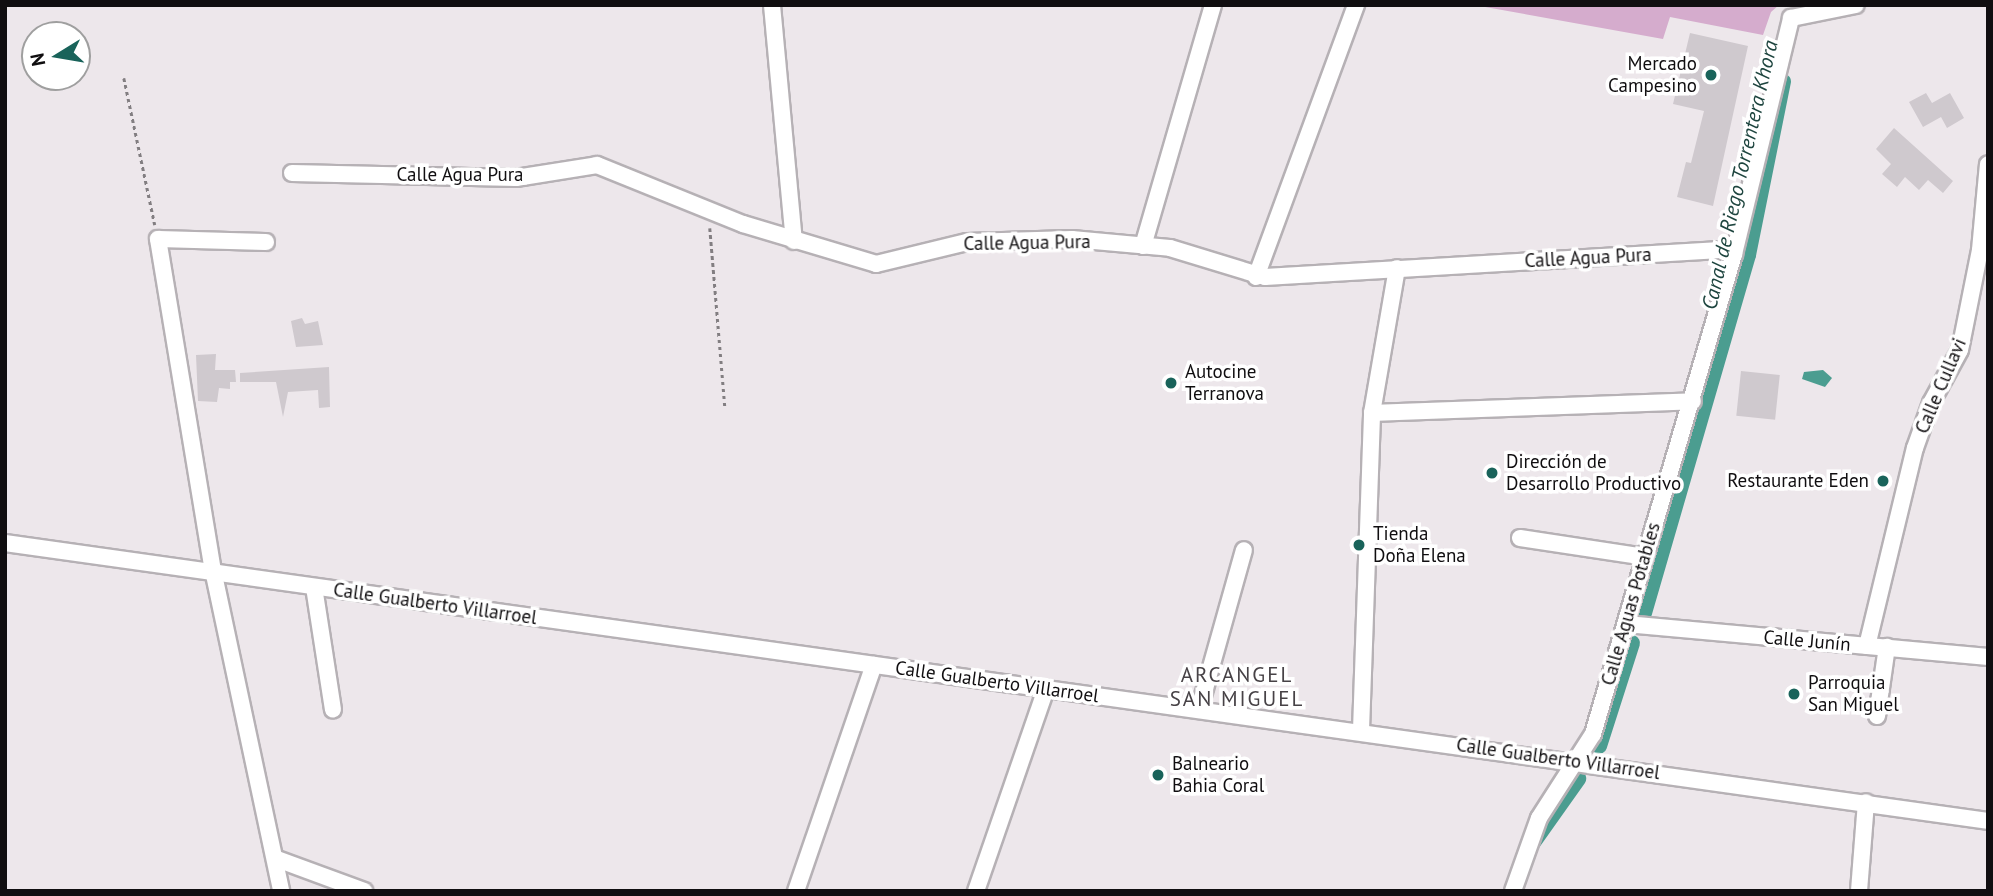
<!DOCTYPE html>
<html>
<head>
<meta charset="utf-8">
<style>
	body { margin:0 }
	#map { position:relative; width:1993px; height:896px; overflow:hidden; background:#ede7eb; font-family:"PT Sans",sans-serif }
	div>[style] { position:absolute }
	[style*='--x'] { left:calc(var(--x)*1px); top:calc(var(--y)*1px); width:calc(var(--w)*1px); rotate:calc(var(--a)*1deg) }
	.green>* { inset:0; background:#d5accd }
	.water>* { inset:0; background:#4b9d90 }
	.canal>* { height:16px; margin:-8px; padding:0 8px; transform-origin:8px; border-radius:8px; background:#4b9d90 }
	.building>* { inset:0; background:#cfc9ce; transform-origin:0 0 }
	.path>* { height:2.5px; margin-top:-1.25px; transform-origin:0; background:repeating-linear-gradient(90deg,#827e81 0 3.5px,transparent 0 7px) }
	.roads { filter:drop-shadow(2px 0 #b6b1b5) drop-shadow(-2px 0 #b6b1b5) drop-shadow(0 2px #b6b1b5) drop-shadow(0 -2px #b6b1b5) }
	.minor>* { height:16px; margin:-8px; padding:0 8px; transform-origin:8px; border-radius:8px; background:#fff }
	.dots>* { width:19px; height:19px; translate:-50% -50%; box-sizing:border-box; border:4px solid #fff; border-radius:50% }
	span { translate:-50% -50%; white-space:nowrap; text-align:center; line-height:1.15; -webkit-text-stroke:7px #fff; paint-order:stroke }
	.poi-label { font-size:19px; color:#100e10 }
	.right { translate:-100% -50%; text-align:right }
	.left { translate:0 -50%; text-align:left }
	.street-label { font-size:19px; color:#100e10 }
	.water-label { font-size:21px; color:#1e453f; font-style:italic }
	.neighbourhood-label { font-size:21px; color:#474246; letter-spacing:2px }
	.frame { position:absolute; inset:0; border:7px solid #100e10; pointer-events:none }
	.north { position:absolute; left:21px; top:21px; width:70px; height:70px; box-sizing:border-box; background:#fff; border:2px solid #9f9f9f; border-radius:50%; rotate:259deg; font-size:19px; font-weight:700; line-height:28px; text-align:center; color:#100e10 }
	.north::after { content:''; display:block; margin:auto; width:24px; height:32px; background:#19635a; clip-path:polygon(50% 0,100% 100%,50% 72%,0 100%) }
</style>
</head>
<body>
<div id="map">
	<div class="green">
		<div style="clip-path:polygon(1474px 5px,1779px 5px,1771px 12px,1763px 35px,1670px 17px,1663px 39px)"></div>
	</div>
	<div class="water">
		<div style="clip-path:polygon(1823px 370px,1832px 378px,1825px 387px,1802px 379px,1804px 372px)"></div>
	</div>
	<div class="canal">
		<div style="--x:1644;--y:613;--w:373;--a:-73.8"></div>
		<div style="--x:1748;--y:255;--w:177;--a:-78.6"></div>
		<div style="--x:1599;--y:746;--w:108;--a:-72.2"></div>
		<div style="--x:1532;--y:844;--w:80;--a:-54.7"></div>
	</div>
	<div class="building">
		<div style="clip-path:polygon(1690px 33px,1748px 46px,1713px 206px,1677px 197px,1686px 162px,1691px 163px,1704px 111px,1673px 104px)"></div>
		<div style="clip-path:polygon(1926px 93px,1932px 103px,1950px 93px,1964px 118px,1947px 128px,1941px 117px,1923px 127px,1909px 102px)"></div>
		<div style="clip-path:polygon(1894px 128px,1953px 181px,1943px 193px,1928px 180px,1919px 190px,1905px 177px,1897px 187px,1882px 174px,1891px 164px,1876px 149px)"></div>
		<div style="clip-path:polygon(302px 318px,305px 324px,318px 321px,323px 345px,296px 347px,291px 321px)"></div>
		<div style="clip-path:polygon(216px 354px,215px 370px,235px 370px,236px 382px,230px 382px,230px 389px,219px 388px,217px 402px,198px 401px,196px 355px)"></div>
		<div style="clip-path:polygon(329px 367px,330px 407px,319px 408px,318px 390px,288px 392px,283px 417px,276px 382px,240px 382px,240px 373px)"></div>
		<div style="left:1741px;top:371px;width:39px;height:45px;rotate:6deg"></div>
	</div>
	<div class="path">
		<div style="--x:124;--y:78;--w:150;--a:78.1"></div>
		<div style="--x:710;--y:228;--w:181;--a:85.2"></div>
	</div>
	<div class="roads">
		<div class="minor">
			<div style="--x:772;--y:5;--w:237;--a:84.7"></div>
			<div style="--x:1791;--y:18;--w:66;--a:-11.3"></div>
			<div style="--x:292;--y:173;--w:224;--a:1.3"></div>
			<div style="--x:516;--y:178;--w:82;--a:-9.1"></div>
			<div style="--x:597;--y:165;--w:157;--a:22"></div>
			<div style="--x:743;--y:224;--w:139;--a:16.7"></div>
			<div style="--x:876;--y:264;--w:94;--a:-13.6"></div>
			<div style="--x:967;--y:242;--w:105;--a:-1.6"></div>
			<div style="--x:1072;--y:239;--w:98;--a:5.2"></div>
			<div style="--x:1170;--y:248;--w:99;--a:17"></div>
			<div style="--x:1265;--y:277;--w:456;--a:-3.4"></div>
			<div style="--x:1720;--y:250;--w:15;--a:16"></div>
			<div style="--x:266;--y:242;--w:108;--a:-178.4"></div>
			<div style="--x:158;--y:239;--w:336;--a:80.6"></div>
			<div style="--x:213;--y:570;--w:328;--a:78"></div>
			<div style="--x:1143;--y:246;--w:251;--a:-73.8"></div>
			<div style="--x:1256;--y:277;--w:290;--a:-69.8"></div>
			<div style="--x:1372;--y:413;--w:321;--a:-2.1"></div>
			<div style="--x:1520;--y:538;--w:126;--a:8.6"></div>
			<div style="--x:5;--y:543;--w:2002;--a:7.98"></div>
			<div style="--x:314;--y:587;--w:124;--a:81.2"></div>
			<div style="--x:1626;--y:624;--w:364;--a:5.2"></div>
			<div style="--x:1867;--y:646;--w:204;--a:-76.4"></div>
			<div style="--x:1915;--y:448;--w:48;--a:-70.4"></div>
			<div style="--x:1931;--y:403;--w:60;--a:-61.3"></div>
			<div style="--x:1960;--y:350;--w:102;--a:-78.7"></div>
			<div style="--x:1980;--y:250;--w:86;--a:-84.7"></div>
			<div style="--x:1199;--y:710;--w:166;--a:-74.3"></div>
			<div style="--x:1877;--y:716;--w:70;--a:-81.8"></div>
			<div style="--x:1361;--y:730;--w:317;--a:-88"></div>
			<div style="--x:1372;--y:413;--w:147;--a:-80.2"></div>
			<div style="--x:277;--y:859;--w:93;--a:20.2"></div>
			<div style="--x:796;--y:891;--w:239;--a:-71"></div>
			<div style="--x:976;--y:891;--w:214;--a:-70.9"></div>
			<div style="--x:1513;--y:891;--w:77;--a:-70.4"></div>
			<div style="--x:1539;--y:818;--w:100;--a:-57.3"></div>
			<div style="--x:1593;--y:734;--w:500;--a:-73.63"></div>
			<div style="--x:1734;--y:254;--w:243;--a:-76.4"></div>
			<div style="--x:1859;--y:891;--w:89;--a:-85.5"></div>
		</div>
	</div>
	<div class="dots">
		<div style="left:1711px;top:75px;background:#19635a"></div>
		<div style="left:1171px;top:383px;background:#19635a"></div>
		<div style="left:1492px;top:473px;background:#19635a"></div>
		<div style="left:1883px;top:481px;background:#19635a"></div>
		<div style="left:1359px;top:545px;background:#19635a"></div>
		<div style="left:1794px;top:694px;background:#19635a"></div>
		<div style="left:1158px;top:775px;background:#19635a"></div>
	</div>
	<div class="poi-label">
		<span class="right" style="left:1697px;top:75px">Mercado<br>Campesino</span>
		<span class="left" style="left:1185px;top:383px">Autocine<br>Terranova</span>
		<span class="left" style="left:1506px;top:473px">Dirección de<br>Desarrollo Productivo</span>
		<span class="right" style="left:1869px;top:481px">Restaurante Eden</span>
		<span class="left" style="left:1373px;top:545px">Tienda<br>Doña Elena</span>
		<span class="left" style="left:1808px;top:694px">Parroquia<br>San Miguel</span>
		<span class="left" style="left:1172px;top:775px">Balneario<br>Bahia Coral</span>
	</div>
	<div class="street-label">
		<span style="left:460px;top:175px">Calle Agua Pura</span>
		<span style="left:1027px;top:243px;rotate:-1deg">Calle Agua Pura</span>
		<span style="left:1588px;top:258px;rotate:-3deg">Calle Agua Pura</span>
		<span style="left:1941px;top:386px;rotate:-67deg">Calle Cullavi</span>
		<span style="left:435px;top:604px;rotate:8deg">Calle Gualberto Villarroel</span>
		<span style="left:1631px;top:604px;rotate:-74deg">Calle Aguas Potables</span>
		<span style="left:1807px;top:641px;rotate:5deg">Calle Junín</span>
		<span style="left:997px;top:682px;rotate:8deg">Calle Gualberto Villarroel</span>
		<span style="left:1558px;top:759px;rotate:8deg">Calle Gualberto Villarroel</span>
	</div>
	<div class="water-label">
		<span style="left:1740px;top:175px;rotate:-77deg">Canal de Riego Torrentera Khora</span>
	</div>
	<div class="neighbourhood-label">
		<span style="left:1237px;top:687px">ARCANGEL<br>SAN MIGUEL</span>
	</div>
	<div class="frame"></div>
	<div class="north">N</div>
</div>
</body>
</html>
